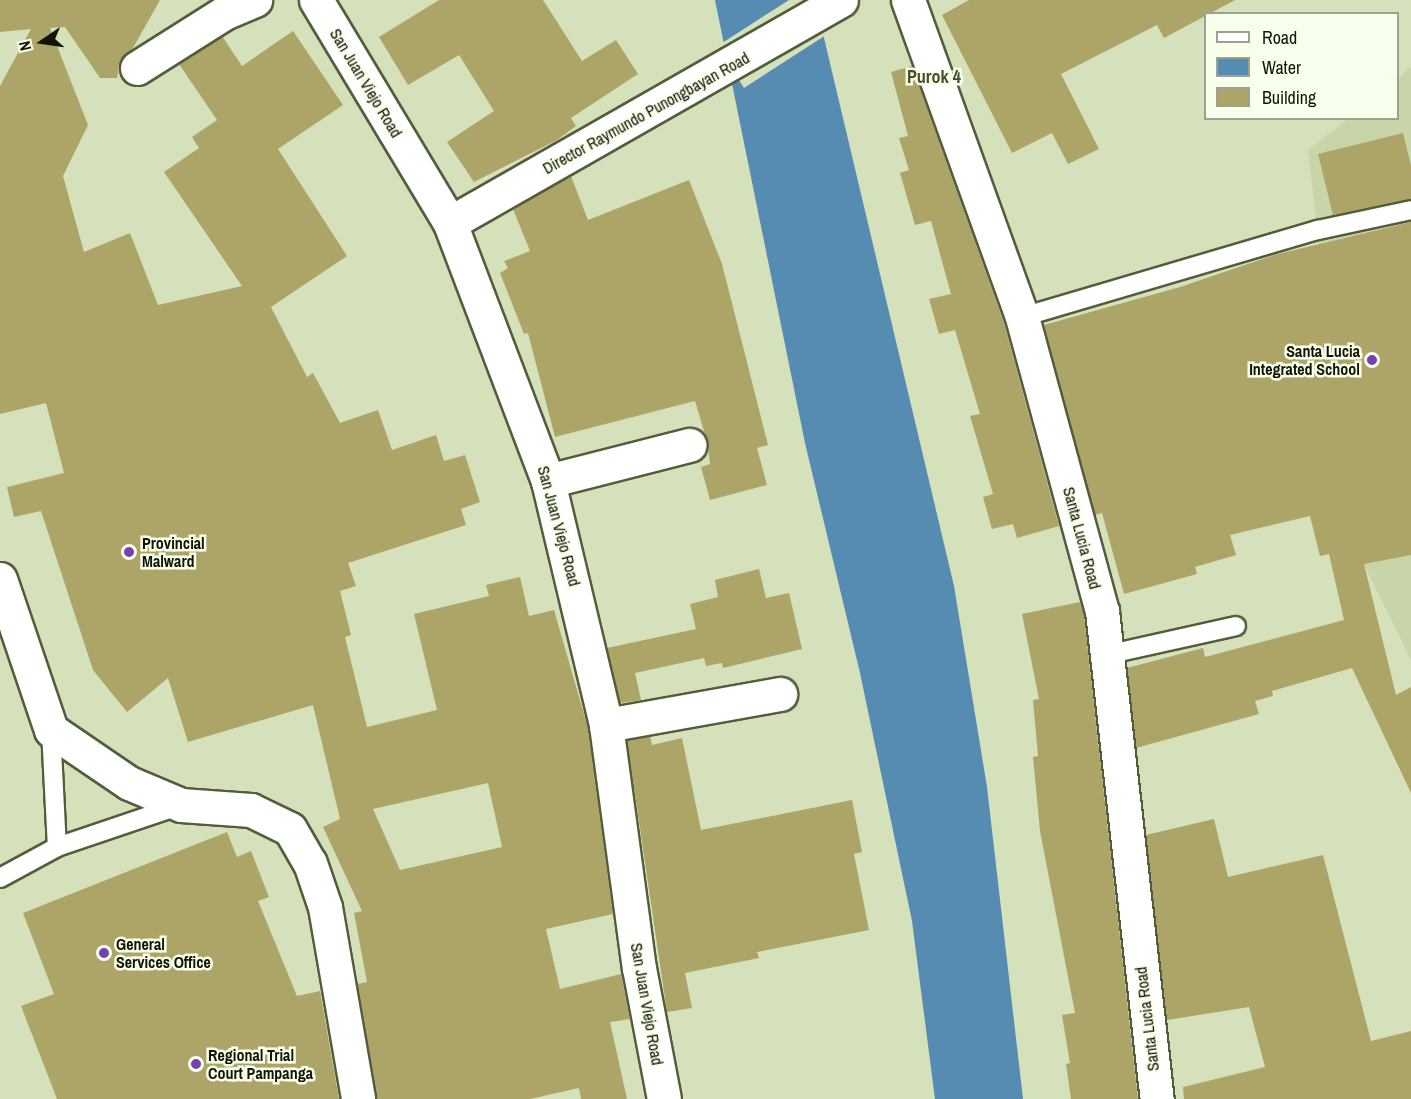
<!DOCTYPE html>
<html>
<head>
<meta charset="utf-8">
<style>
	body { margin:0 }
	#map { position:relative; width:1411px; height:1099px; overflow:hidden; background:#d4e1bb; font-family:"Archivo Narrow",sans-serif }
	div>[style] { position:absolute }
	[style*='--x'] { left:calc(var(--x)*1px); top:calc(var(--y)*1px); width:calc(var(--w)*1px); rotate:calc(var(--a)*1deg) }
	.built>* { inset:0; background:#c7d5a9 }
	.water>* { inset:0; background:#568bb2 }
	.pier>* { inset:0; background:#d4e1bb }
	.building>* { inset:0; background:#ada567 }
	.roads { filter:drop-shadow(2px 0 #535d3b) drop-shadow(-2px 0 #535d3b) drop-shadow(0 2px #535d3b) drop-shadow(0 -2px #535d3b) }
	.service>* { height:18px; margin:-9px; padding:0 9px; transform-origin:9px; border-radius:9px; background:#fff }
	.minor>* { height:33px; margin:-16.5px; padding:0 16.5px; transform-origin:16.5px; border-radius:16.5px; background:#fff }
	.tertiary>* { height:33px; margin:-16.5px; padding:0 16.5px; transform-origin:16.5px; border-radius:16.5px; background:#fff }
	.dots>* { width:16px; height:16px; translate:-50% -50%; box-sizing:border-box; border:3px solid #f8ffeb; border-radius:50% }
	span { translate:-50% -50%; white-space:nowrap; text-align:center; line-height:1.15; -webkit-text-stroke:5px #f8ffeb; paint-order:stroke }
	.street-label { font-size:16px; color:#111508 }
	.poi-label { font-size:16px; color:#111508; font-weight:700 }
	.right { translate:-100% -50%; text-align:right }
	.left { translate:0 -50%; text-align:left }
	.neighbourhood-label { font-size:18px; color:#454e2e; font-weight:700 }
	.legend { position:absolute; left:1204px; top:12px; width:195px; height:108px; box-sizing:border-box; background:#f8ffeb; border:2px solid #9ca190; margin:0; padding:8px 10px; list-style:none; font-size:18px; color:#111508 }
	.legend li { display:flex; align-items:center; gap:12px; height:30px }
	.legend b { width:30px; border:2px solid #9ca190 }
	.north { position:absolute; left:12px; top:12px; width:60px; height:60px; -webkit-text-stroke:4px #f8ffeb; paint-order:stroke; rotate:257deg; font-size:16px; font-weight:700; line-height:24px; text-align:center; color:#111508 }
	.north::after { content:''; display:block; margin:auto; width:21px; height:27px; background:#111508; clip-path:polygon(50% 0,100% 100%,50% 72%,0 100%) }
</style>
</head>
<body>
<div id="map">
	<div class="built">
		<div style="clip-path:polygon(1411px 67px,1411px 660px,1363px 562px,1348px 490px,1308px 150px,1348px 119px,1398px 118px,1398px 78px)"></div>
	</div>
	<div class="water">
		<div style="clip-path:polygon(715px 0,815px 0,954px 586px,987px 787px,1023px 1099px,935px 1099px,912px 921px,860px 673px,805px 443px)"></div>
	</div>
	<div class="pier">
		<div style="clip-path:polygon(789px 0,818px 0,826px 35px,744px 88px,725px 59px,722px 43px)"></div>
	</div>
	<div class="building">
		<div style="clip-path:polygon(evenodd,0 0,160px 0,133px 48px,121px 59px,117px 78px,100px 78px,65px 27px,50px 28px,88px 125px,63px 176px,84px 252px,130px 233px,158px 305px,242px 286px,164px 172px,199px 148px,192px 137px,217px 120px,179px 64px,222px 36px,242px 66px,293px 31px,343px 105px,278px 149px,347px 256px,271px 307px,307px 377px,313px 373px,340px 423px,378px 410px,392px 450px,436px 435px,444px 461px,465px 455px,480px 502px,461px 509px,466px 525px,348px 563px,356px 586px,340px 591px,351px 635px,345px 637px,367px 727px,437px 710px,414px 614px,489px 596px,486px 585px,520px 577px,529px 616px,554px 610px,588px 728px,613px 914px,546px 929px,560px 989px,621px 974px,630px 1019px,610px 1022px,627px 1099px,581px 1099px,579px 1088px,530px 1099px,376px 1099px,357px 984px,367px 982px,354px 913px,362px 911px,323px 827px,340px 819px,313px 705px,188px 742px,168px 678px,127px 712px,93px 670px,41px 511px,14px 517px,7px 487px,64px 473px,46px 403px,0 414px,0 86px,31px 29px,0 32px,0 0,488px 783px,502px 847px,400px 870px,373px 809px,488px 783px)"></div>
		<div style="clip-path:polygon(439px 0,543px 0,582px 61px,616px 40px,638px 74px,571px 118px,576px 126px,557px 140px,474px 182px,447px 142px,494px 111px,459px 55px,408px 85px,379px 37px)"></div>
		<div style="clip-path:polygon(969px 0,1235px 0,1164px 38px,1157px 25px,1061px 74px,1099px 149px,1068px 164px,1052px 133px,1012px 153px,942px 15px)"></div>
		<div style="clip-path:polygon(912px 66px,1004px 323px,1059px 526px,1017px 538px,1013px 524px,992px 529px,983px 497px,993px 494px,970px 416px,980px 414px,955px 330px,939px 334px,929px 299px,951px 294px,931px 221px,915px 225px,900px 173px,909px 170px,899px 138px,908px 136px,891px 72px)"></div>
		<div style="clip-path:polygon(1403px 133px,1411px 166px,1411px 199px,1333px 215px,1318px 154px)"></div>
		<div style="clip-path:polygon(571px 176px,588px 220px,689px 180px,722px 264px,768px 445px,757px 448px,767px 485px,710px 500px,701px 467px,710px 464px,707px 441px,695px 401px,555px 437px,528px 333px,524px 334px,500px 273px,508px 268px,504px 261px,530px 251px,513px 209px)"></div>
		<div style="clip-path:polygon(1411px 222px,1411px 555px,1364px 564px,1396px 695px,1411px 687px,1411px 793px,1352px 668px,1272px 691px,1273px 696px,1255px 701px,1259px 714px,1136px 748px,1127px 668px,1203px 648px,1205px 657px,1344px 620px,1329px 554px,1320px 556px,1310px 516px,1230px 535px,1236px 555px,1195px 567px,1197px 574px,1124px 594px,1102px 513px,1095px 515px,1044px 325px,1180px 287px,1274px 255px)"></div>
		<div style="clip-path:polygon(759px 569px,766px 598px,789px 593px,802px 649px,723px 668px,722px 663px,706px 666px,704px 658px,635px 673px,641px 700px,620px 703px,607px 648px,696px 629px,690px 604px,718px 597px,715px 580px)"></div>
		<div style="clip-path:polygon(1080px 602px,1084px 615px,1138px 1099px,1071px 1099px,1066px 1064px,1070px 1063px,1062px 1015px,1075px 1013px,1040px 831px,1033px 757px,1038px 756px,1033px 700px,1039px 699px,1022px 614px)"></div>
		<div style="clip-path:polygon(650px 736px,652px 745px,682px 738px,701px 830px,852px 800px,862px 852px,854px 854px,869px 930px,757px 952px,759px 958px,685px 973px,692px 1008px,667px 1012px,627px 740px)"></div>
		<div style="clip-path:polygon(1214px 819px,1228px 877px,1323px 855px,1371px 1041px,1411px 1031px,1411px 1099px,1184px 1099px,1183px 1087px,1265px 1067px,1249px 1007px,1167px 1020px,1146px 835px)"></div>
		<div style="clip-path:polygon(227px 832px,237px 857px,251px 851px,269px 897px,258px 901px,297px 996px,320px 991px,339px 1099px,57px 1099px,21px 1006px,54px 994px,23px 913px)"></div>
	</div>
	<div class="roads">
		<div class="service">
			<div style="--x:1022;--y:317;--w:309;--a:-16.4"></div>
			<div style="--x:1318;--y:230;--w:95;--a:-12.1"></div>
			<div style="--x:1110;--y:654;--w:129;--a:-12.5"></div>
			<div style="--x:51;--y:730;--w:117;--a:87.1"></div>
			<div style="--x:0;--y:878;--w:65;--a:-28.5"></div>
			<div style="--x:57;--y:847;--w:128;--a:-18.7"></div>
		</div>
		<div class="minor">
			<div style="--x:908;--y:0;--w:337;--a:70.2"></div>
			<div style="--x:1022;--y:317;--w:305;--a:74.8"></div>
			<div style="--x:1102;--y:611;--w:491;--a:83.6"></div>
			<div style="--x:137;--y:68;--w:103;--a:-32.3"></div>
			<div style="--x:224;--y:13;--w:34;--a:-23"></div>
			<div style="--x:548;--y:481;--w:146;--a:-14.3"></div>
			<div style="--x:0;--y:579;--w:159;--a:71.3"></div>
			<div style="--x:51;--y:730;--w:94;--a:34.2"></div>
			<div style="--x:129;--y:783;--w:56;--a:22.9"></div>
			<div style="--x:181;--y:805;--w:70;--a:4.1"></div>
			<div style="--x:251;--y:810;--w:43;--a:26"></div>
			<div style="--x:290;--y:829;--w:39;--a:60"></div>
			<div style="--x:310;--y:863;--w:46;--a:71.2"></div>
			<div style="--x:325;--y:907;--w:195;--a:80.2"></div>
			<div style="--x:606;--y:725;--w:177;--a:-10.1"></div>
		</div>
		<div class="tertiary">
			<div style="--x:316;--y:0;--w:260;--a:59"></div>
			<div style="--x:450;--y:223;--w:276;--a:69.2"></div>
			<div style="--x:548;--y:481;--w:251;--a:76.6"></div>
			<div style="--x:606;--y:725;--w:245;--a:82.3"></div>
			<div style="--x:639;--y:968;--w:133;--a:79.2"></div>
			<div style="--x:450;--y:223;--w:450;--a:-29.7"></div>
		</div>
	</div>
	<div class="dots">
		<div style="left:1372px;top:360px;background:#773fb5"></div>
		<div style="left:129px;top:552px;background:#773fb5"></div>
		<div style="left:104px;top:953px;background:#773fb5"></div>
		<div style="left:196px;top:1064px;background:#773fb5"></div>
	</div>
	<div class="street-label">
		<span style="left:366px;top:83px;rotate:59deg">San Juan Viejo Road</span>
		<span style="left:646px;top:113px;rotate:-29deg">Director Raymundo Punongbayan Road</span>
		<span style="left:559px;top:526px;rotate:75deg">San Juan Viejo Road</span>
		<span style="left:1082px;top:538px;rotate:75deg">Santa Lucia Road</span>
		<span style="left:647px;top:1004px;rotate:80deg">San Juan Viejo Road</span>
		<span style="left:1147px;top:1019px;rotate:-97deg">Santa Lucia Road</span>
	</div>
	<div class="poi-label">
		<span class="right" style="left:1360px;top:360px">Santa Lucia<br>Integrated School</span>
		<span class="left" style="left:142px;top:552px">Provincial<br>Malward</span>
		<span class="left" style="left:116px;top:953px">General<br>Services Office</span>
		<span class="left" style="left:208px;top:1064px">Regional Trial<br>Court Pampanga</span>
	</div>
	<div class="neighbourhood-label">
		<span style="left:934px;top:77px">Purok 4</span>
	</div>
	<ul class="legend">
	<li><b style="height:8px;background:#fff"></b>Road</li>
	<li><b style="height:16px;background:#568bb2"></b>Water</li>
	<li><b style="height:16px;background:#ada567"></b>Building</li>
	</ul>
	<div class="north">N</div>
</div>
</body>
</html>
